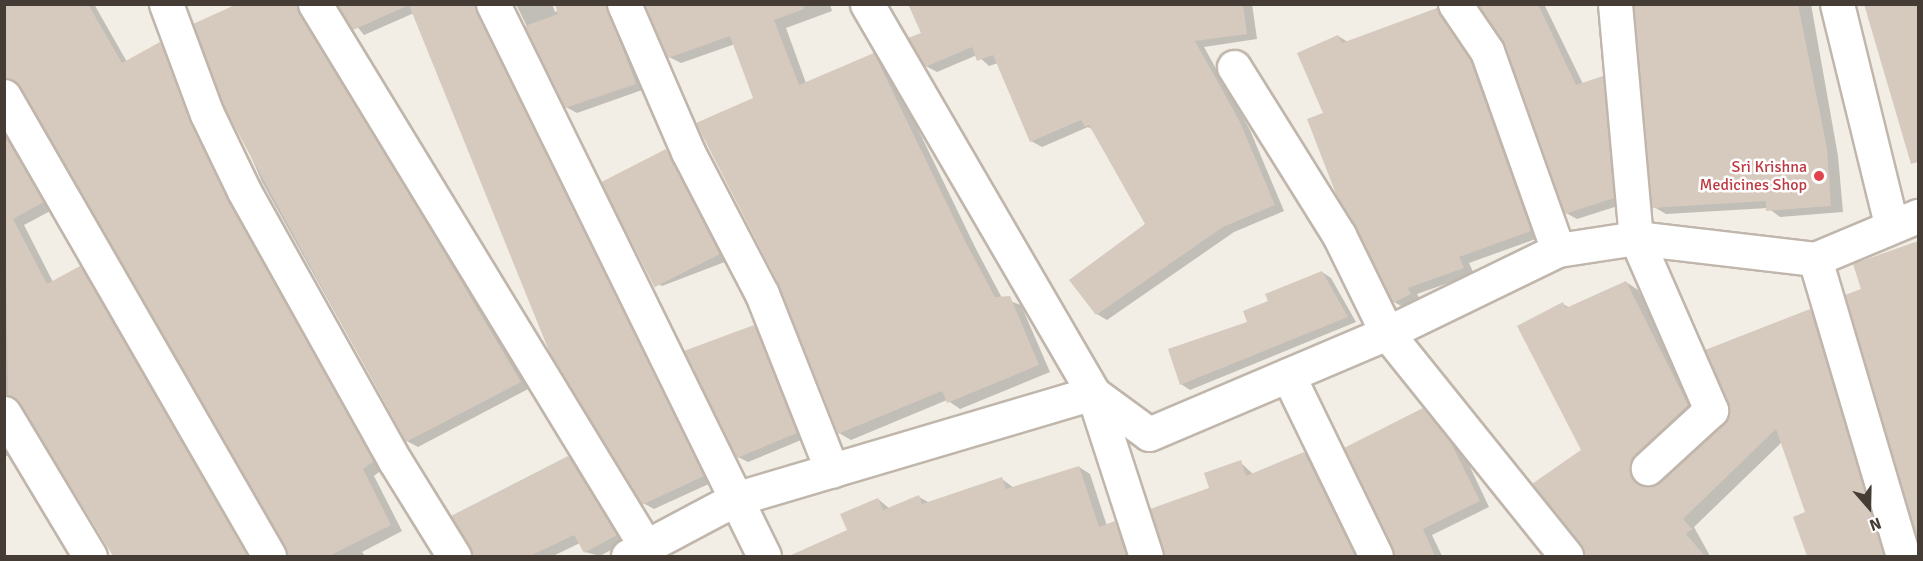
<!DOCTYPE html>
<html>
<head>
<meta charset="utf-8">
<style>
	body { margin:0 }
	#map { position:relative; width:1923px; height:561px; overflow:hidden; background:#f2ede5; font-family:Signika,sans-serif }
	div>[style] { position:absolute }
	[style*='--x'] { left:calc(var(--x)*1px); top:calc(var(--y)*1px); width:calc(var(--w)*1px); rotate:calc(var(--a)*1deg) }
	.shadow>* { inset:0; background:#0003 }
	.building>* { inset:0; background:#d6cabe; transform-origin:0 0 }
	.roads { filter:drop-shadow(2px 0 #c0b6ab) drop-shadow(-2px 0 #c0b6ab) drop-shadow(0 2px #c0b6ab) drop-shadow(0 -2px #c0b6ab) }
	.minor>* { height:33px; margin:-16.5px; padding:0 16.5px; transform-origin:16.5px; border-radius:16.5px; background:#fff }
	.dots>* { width:16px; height:16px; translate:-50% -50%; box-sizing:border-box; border:3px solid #fff; border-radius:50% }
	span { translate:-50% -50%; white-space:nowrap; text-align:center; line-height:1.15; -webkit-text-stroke:5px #fff; paint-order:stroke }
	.health-label { font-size:16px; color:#be3a42 }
	.right { translate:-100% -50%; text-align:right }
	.frame { position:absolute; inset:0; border:6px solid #443c35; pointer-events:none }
	.north { position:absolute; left:1839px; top:477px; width:60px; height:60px; -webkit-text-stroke:4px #fff; paint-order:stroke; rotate:160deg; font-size:16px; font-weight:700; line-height:24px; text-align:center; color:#443c35 }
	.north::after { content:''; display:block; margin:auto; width:21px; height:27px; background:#443c35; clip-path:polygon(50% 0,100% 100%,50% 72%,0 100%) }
</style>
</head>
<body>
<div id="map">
	<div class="shadow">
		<div style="clip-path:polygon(4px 4px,94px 4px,127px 62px,160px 44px,172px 51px,384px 468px,374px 476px,402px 531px,362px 552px,365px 556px,289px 556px,22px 86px,4px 90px)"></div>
		<div style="clip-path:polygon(240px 4px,306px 4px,530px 388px,418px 447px,407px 441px,262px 182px,195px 25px)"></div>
		<div style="clip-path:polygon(339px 4px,488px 4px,713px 482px,654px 509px,643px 503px,414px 13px,364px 35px)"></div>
		<div style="clip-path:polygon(516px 4px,552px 4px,555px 12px,578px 4px,619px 4px,645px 89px,577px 113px,566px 107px)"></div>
		<div style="clip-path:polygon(646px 4px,830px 4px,832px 11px,786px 28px,806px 83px,873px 54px,885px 61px,976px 249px,1002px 298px,1021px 305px,1050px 372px,960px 409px,947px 400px,851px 440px,839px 433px,780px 285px,755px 99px,735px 44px,681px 63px,669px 57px)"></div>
		<div style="clip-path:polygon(919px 4px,1252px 4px,1257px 39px,1204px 47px,1250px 130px,1284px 211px,1234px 232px,1107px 320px,1097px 314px,1147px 224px,1095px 131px,1088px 127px,1042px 147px,1031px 141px,998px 63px,989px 66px,977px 55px,937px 72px,926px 66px)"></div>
		<div style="clip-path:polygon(1480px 4px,1544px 4px,1583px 84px,1602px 77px,1613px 83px,1624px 204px,1577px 219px,1566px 213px,1506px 44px)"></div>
		<div style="clip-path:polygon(1635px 4px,1811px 4px,1838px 156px,1843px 212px,1780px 217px,1768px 208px,1666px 214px,1654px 207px)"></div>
		<div style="clip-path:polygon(1866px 4px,1918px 4px,1918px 145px,1912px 126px)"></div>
		<div style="clip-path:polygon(1437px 9px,1448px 16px,1481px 67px,1541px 237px,1469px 263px,1474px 274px,1417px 294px,1421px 301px,1405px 308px,1394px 302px,1325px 114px,1338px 36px,1348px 42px)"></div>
		<div style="clip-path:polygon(4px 119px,54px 209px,24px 225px,53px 282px,80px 268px,92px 275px,254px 556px,114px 556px,19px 403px,4px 406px)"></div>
		<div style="clip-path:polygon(666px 151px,677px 157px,730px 260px,662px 286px,651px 279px)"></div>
		<div style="clip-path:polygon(1918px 243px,1918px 549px,1847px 296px,1863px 290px,1855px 264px)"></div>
		<div style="clip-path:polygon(1322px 272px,1331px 278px,1356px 322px,1190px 390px,1181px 384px,1170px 350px,1249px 322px,1270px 302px)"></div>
		<div style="clip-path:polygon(1626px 282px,1638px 290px,1700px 413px,1642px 469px,1646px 486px,1652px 488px,1731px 415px,1810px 310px,1822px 317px,1897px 556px,1808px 556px,1795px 517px,1807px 513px,1782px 442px,1694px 527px,1710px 556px,1585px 556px,1583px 451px,1563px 304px,1570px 308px)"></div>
		<div style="clip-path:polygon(754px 327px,764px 333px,806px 438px,748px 462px,738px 457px)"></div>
		<div style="clip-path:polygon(1423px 410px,1462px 450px,1489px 507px,1432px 535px,1442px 556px,1394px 556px)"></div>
		<div style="clip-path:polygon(4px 436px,13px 454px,4px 457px)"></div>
		<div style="clip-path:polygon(1304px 453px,1315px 460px,1362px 556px,1165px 556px,1152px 510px,1211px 489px,1240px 462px,1254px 475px)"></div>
		<div style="clip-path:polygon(568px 457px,579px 464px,627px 541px,600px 556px,585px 552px,580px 543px,553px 556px,472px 556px,453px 516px)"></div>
		<div style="clip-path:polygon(1079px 467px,1090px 474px,1107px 526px,1126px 529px,1136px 556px,792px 556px,849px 530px,878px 499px,890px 509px,919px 497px,930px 503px,1002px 479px,1014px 488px)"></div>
	</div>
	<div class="building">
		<div style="clip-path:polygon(4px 4px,88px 4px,122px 63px,160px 42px,227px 199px,374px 461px,363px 469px,391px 525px,329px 556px,288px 556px,20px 87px,4px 77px)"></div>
		<div style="clip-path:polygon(237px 4px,296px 4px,521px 382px,406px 442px,224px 107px,193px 24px)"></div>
		<div style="clip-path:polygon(337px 4px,475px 4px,704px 476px,642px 505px,549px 351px,409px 5px,353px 30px)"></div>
		<div style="clip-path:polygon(555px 4px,606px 4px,636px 84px,565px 108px,525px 26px,558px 14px)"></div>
		<div style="clip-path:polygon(645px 4px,803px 4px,804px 9px,774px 20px,799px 85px,874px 53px,965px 241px,995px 297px,1010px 296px,1039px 365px,947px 403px,942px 391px,838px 434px,779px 285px,696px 123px,753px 98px,730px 36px,668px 58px)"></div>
		<div style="clip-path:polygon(908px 4px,1243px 4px,1247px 34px,1195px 41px,1240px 122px,1275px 205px,1223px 227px,1096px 315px,1069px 280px,1145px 224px,1089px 125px,1085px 127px,1081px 120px,1030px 142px,993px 55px,977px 61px,972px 47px,925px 67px,908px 38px,921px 33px)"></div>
		<div style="clip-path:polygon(1478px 4px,1538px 4px,1576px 85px,1603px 76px,1614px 198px,1565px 214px,1505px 45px)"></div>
		<div style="clip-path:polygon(1634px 4px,1798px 4px,1827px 148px,1831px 206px,1766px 211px,1766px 201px,1652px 208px)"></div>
		<div style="clip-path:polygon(1864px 4px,1918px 4px,1918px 162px,1911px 164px)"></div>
		<div style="clip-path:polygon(1437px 8px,1470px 60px,1531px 231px,1459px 257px,1464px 268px,1408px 288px,1411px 294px,1393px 303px,1336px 194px,1307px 119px,1323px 113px,1297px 53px,1338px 35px,1342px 43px)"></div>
		<div style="clip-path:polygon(4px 134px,44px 202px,13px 219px,47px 284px,80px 266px,248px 556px,113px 556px,20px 403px,8px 395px)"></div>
		<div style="left:666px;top:149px;width:118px;height:73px;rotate:63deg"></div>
		<div style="clip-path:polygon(1918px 241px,1918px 542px,1845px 295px,1861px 289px,1853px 264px)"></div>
		<div style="clip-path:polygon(1322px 271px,1348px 317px,1180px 385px,1168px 349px,1247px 322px,1243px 311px,1268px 301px,1265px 294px)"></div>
		<div style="clip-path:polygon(1626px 281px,1688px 405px,1635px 455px,1630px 472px,1635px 481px,1652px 486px,1661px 482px,1729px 415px,1705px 350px,1810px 309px,1884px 556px,1807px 556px,1793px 517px,1805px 512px,1776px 429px,1683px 519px,1692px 529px,1686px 534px,1705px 556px,1584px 556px,1532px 484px,1581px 450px,1517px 326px,1563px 302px,1566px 308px)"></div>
		<div style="clip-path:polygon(754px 325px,797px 433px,737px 458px,684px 351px)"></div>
		<div style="clip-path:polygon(1423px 408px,1451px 443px,1480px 501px,1423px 529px,1435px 556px,1395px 556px,1344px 448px)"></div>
		<div style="clip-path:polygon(1304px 452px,1355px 556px,1164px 556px,1150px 509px,1209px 488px,1204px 473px,1241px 460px,1246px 476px)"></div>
		<div style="clip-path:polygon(568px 456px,617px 535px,584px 553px,574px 535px,530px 556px,473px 556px,451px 516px)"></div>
		<div style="clip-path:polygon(1079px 466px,1099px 527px,1115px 521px,1126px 556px,789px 556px,847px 530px,840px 514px,878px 498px,883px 510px,919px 495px,922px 504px,1002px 477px,1006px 489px)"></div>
	</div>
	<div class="roads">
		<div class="minor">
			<div style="--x:166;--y:4;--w:117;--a:69.6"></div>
			<div style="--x:207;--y:114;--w:85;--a:64.3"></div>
			<div style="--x:244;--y:191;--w:309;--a:60.8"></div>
			<div style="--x:395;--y:461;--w:112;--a:58.2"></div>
			<div style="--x:315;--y:4;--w:636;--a:58.63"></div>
			<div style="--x:493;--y:4;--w:615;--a:63.85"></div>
			<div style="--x:624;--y:4;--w:161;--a:66.6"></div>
			<div style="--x:688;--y:152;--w:160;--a:62.5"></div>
			<div style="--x:762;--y:294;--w:190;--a:68.4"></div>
			<div style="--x:867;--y:4;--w:450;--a:59.8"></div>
			<div style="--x:1093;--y:393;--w:171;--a:72"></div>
			<div style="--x:1455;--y:4;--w:57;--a:55.8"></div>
			<div style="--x:1487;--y:51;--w:211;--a:70.4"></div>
			<div style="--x:1615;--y:4;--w:235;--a:84.9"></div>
			<div style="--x:1636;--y:238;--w:188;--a:66.4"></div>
			<div style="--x:1711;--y:410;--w:86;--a:137.4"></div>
			<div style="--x:1837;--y:4;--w:227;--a:76.2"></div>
			<div style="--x:1234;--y:67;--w:198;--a:58"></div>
			<div style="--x:1339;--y:235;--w:109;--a:63.9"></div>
			<div style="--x:1387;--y:333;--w:286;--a:51.2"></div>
			<div style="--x:4;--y:96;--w:531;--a:60.05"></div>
			<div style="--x:1815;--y:259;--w:310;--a:73.5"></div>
			<div style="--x:1288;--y:375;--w:201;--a:64.1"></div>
			<div style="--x:1093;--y:393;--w:69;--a:36.2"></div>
			<div style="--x:1149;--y:434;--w:259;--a:-23"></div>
			<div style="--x:1387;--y:333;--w:190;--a:-25.9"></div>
			<div style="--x:1558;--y:250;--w:79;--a:-8.7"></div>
			<div style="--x:1636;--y:238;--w:180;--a:6.7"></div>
			<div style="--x:1815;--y:259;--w:112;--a:-22.7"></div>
			<div style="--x:4;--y:413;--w:167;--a:59"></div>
			<div style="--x:628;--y:556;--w:121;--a:-28"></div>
			<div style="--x:735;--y:499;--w:373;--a:-16.5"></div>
		</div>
	</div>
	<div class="dots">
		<div style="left:1819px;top:176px;background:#e0444e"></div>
	</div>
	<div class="health-label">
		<span class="right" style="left:1807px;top:176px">Sri Krishna<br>Medicines Shop</span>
	</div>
	<div class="frame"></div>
	<div class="north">N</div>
</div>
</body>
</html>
